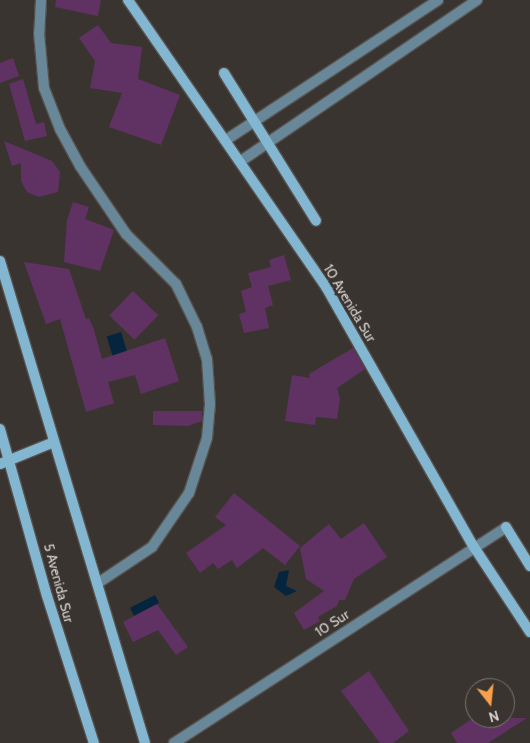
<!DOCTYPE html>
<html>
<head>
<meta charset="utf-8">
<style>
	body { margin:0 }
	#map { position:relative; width:530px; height:743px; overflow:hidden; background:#3a3430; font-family:Cabin,sans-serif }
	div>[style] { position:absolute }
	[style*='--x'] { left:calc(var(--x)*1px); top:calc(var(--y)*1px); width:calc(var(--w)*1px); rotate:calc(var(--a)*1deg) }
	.water>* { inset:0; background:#05243d; transform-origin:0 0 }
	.building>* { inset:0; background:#603263; transform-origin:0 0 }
	.roads { filter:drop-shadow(1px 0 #56514d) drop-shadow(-1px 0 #56514d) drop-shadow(0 1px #56514d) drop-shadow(0 -1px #56514d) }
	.street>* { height:10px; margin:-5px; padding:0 5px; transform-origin:5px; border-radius:5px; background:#688899 }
	.secondary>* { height:10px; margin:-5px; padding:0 5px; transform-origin:5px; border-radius:5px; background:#83b6d1 }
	span { translate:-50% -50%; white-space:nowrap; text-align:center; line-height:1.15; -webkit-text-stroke:5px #3a3430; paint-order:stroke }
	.street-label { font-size:14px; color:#d7d3d0 }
	.north { position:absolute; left:465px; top:678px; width:50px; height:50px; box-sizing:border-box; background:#3a3430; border:1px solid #797470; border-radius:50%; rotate:164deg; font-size:14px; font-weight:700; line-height:20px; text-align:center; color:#d7d3d0 }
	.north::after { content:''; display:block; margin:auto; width:18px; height:22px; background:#f9a04d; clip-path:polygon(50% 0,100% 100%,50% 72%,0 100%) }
</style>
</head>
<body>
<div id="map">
	<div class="water">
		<div style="left:121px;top:332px;width:42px;height:15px;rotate:73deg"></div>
		<div style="clip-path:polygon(289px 570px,286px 586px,297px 591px,286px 596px,274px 587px,279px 572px)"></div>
		<div style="left:155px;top:595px;width:9px;height:28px;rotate:63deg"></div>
	</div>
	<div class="building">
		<div style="clip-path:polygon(56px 0,101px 0,98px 16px,55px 7px)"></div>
		<div style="clip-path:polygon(98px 25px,111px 43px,142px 47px,138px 79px,180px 95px,161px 145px,109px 127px,122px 93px,90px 88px,95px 61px,79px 38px)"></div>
		<div style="clip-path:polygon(13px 58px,19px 76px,0 83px,0 63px)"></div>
		<div style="clip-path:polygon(23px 79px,36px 124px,44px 122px,47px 136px,25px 141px,9px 84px)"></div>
		<div style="clip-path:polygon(4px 141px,52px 161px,60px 172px,58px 192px,39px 197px,27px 192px,21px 181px,21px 163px,12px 166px)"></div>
		<div style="clip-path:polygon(73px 202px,89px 207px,85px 219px,114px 230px,100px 271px,64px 262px,67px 220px)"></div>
		<div style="clip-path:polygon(284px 255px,291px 280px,268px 286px,273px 305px,265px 308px,269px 328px,244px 333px,239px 314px,246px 312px,241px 291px,252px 287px,248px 273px,271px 267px,269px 260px)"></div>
		<div style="clip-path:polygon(24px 262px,69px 269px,86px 319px,89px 318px,94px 330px,102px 359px,165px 338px,179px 381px,141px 394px,135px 375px,108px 382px,114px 403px,86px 412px,60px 319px,46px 324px)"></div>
		<div style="left:133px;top:291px;width:35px;height:34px;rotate:44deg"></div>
		<div style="clip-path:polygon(353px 348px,365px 369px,337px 388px,340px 399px,337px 419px,316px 417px,315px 425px,285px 421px,292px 375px,310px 378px,309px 374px)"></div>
		<div style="clip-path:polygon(153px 411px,202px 411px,202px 421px,188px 426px,153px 425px)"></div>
		<div style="clip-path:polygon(234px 493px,300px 546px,285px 565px,263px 548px,237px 568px,232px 560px,218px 569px,213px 563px,200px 573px,186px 553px,226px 525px,215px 517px)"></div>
		<div style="clip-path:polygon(364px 523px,387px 557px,354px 579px,345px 600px,339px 600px,337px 606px,318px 617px,320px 621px,304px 630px,294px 613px,324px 591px,306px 579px,300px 548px,329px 524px,341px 539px)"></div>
		<div style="clip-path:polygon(157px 604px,188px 647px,176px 655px,158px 630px,133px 642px,123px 622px)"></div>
		<div style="clip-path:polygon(369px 671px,409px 731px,393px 743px,380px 743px,341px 691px)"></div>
		<div style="clip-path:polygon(473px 718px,527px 718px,488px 743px,457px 743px,451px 733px)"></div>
	</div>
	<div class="roads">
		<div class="street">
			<div style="--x:41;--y:0;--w:33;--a:93"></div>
			<div style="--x:39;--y:33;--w:55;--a:84.8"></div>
			<div style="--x:44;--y:88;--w:44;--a:68.7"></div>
			<div style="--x:60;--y:129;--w:42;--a:61.6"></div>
			<div style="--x:80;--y:166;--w:82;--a:55.9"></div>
			<div style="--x:126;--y:234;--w:71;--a:45"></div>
			<div style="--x:176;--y:284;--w:48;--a:64"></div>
			<div style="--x:197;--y:327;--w:34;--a:73"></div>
			<div style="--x:207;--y:359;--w:45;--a:86.2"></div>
			<div style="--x:210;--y:404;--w:34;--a:95"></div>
			<div style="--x:207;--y:438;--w:58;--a:108.1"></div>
			<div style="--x:189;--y:493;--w:65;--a:124.4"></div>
			<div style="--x:152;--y:547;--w:65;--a:146.3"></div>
			<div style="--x:226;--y:140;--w:254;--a:-33.4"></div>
			<div style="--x:241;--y:161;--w:286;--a:-34.3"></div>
			<div style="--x:174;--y:743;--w:396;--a:-33"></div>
		</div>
		<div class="secondary">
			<div style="--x:128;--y:0;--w:349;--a:55.4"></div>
			<div style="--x:326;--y:287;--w:299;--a:60.4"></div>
			<div style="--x:474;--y:547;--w:102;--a:56.6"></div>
			<div style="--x:224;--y:73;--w:174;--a:58.1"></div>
			<div style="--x:0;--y:261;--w:503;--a:73.26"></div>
			<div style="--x:0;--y:429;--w:173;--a:74.3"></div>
			<div style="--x:47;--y:596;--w:154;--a:72.3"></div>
			<div style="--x:0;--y:464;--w:58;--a:-22.2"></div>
			<div style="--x:506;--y:527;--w:46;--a:58.4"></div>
		</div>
	</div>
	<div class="street-label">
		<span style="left:350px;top:303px;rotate:59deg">10 Avenida Sur</span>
		<span style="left:59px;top:583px;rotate:75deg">5 Avenida Sur</span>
		<span style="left:332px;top:623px;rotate:-33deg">10 Sur</span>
	</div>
	<div class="north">N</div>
</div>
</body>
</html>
